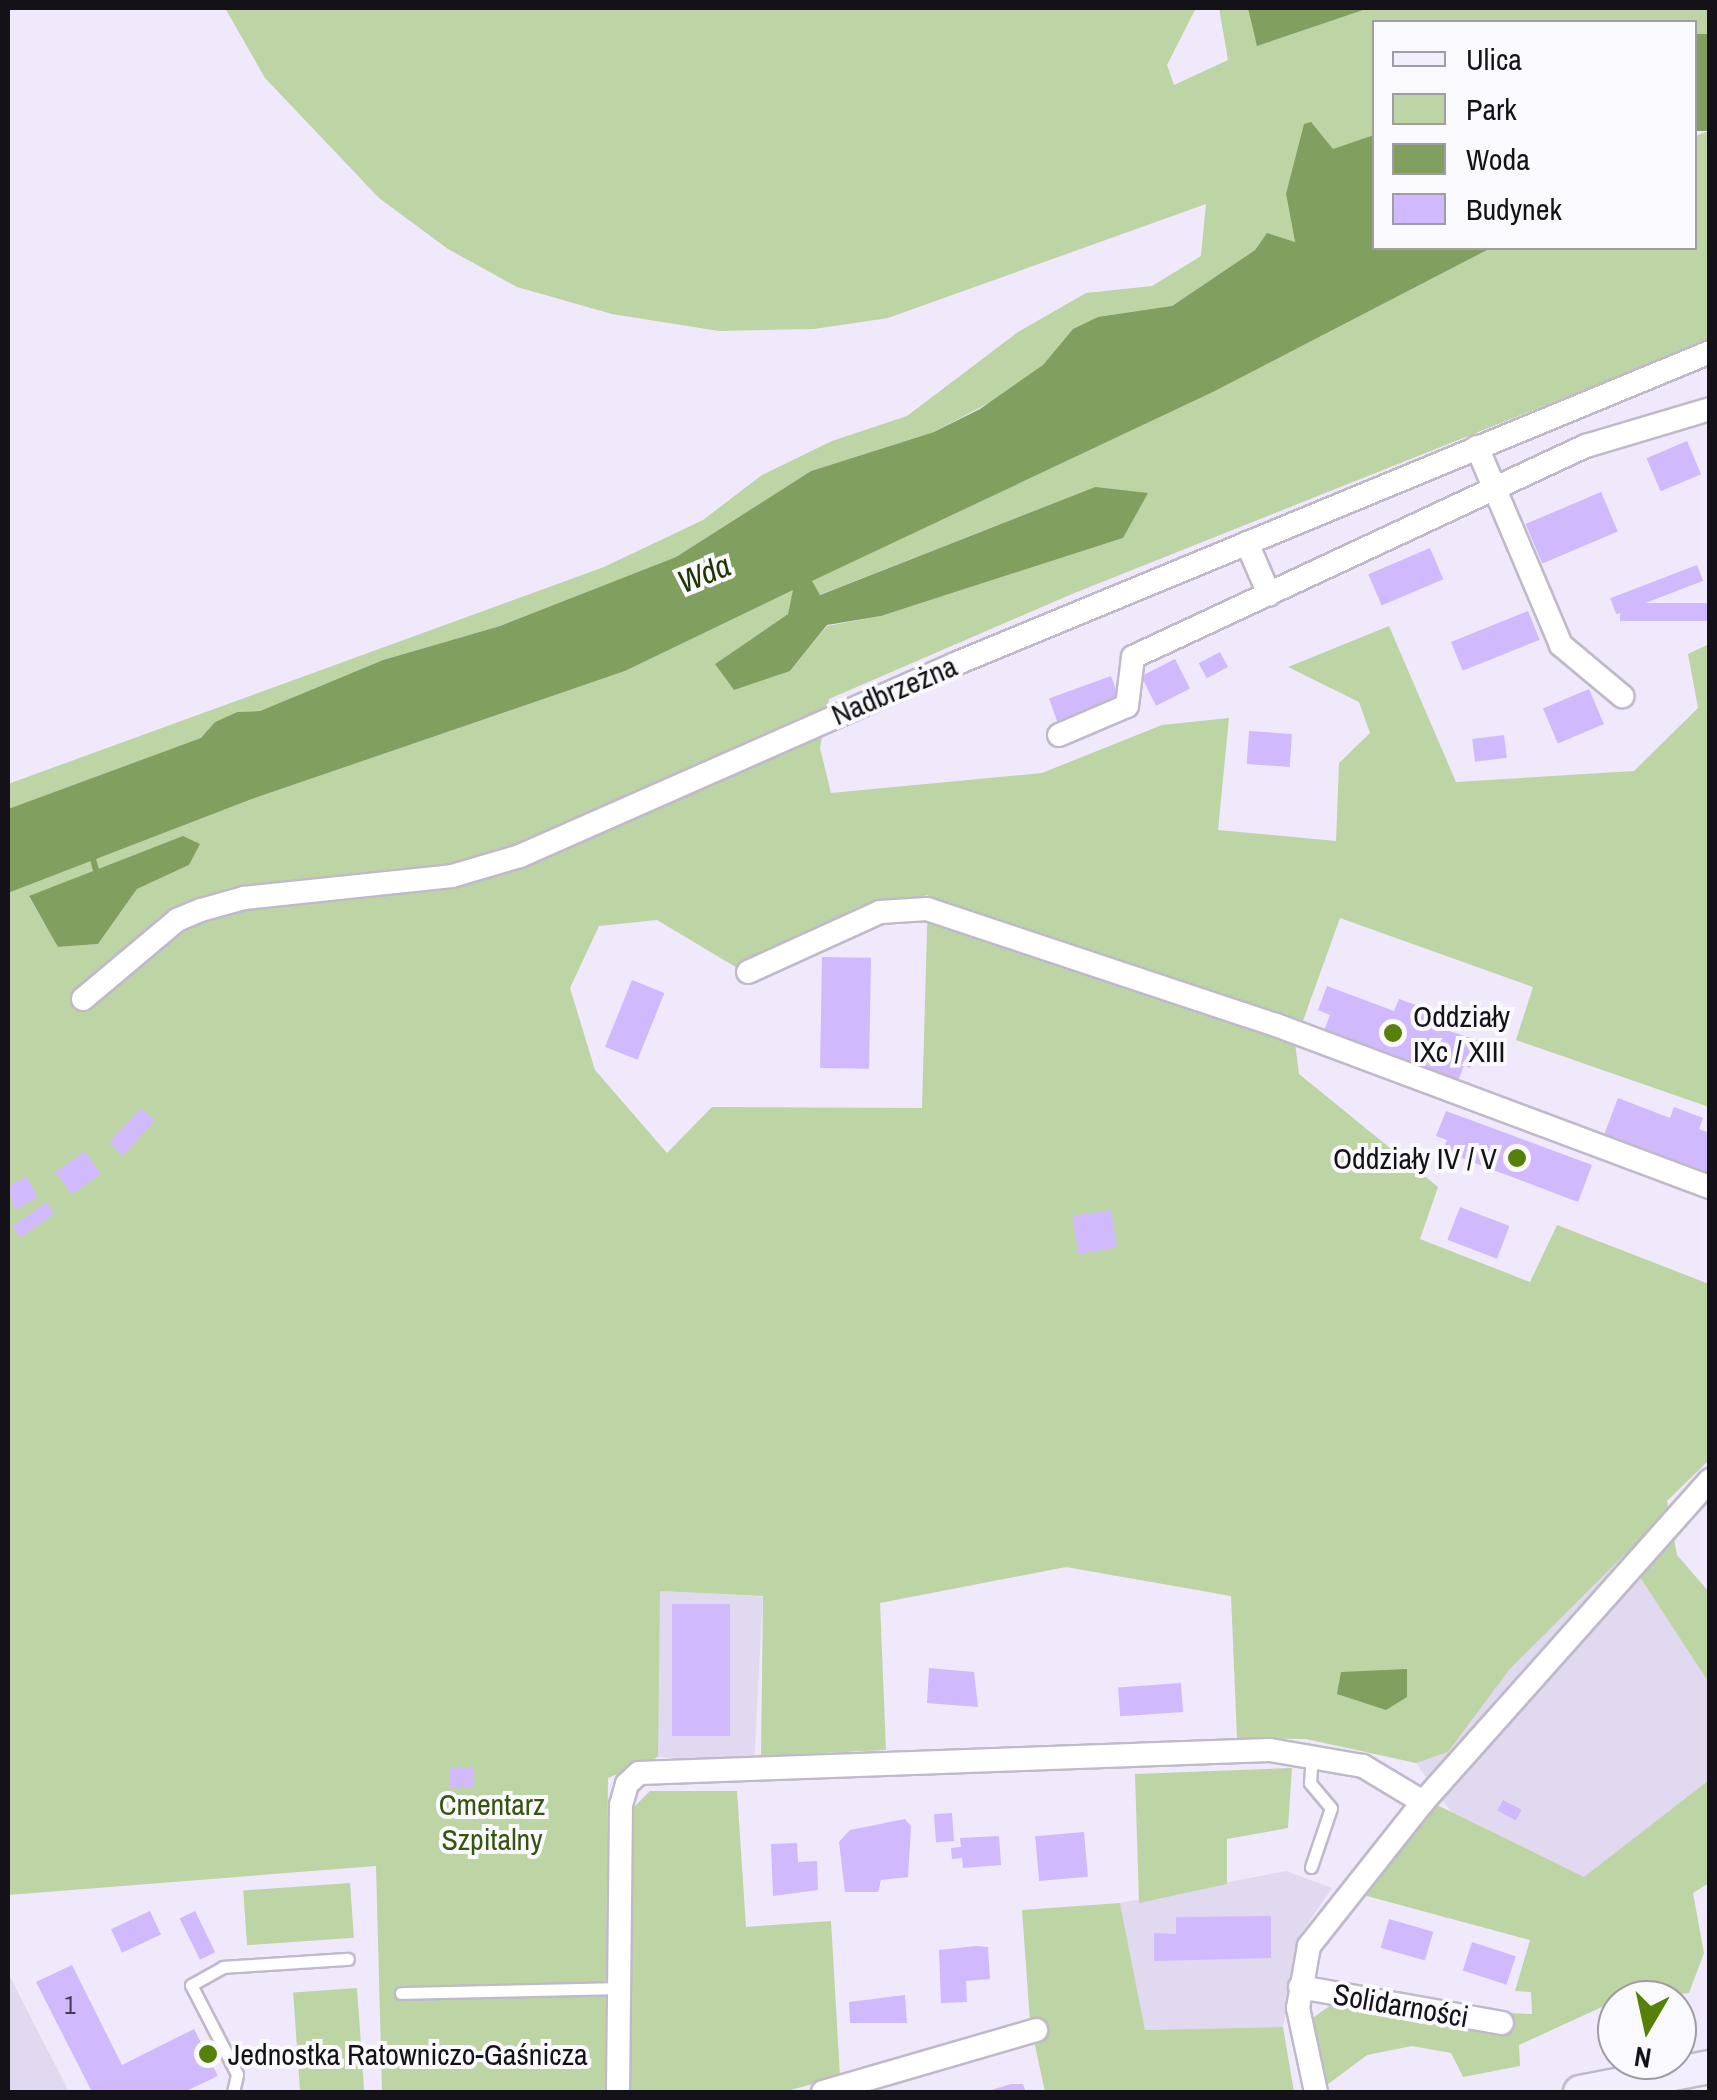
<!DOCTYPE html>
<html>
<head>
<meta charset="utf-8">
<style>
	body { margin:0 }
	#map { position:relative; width:1717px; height:2100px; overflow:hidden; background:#efe9fb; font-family:"Archivo Narrow",sans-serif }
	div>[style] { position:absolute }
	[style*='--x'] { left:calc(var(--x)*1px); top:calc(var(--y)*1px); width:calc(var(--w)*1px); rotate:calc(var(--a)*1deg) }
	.built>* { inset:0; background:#e0d9f0; transform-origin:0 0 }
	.green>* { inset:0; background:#bdd4a5; transform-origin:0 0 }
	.water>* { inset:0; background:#81a060; transform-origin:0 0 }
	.stream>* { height:6px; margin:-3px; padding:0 3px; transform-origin:3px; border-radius:3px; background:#81a060 }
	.building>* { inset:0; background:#d0b9fc; transform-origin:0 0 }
	.roads { filter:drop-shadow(2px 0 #bfb9ca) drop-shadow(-2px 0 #bfb9ca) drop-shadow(0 2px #bfb9ca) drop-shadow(0 -2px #bfb9ca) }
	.lane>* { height:11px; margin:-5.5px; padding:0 5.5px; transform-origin:5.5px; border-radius:5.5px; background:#fff }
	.street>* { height:22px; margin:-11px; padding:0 11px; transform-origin:11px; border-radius:11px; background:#fff }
	.secondary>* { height:32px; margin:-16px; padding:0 16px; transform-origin:16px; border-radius:16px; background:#f3eefe }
	.dots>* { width:28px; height:28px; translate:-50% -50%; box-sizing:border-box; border:5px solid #faf9fd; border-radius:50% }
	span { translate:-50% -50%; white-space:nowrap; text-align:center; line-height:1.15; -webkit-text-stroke:8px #faf9fd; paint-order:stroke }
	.number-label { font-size:25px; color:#433c51 }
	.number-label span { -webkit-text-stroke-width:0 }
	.street-label { font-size:30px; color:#141218 }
	.poi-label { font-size:30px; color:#141218 }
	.left { translate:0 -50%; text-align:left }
	.right { translate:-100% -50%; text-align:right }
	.park-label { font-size:30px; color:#37540d }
	.water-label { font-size:32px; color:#1f3303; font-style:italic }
	.frame { position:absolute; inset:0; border:10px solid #141218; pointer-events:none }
	.legend { position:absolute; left:1372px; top:20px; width:325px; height:230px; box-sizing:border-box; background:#faf9fd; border:2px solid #9e9da1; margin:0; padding:12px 18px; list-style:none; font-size:30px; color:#141218 }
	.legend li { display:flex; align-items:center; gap:20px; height:50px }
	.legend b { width:50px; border:2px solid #9e9da1 }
	.north { position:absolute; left:1597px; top:1980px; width:100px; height:100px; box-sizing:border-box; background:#faf9fd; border:2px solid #9e9da1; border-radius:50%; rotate:189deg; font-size:28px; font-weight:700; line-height:40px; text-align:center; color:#141218 }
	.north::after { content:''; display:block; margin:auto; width:35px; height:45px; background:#558109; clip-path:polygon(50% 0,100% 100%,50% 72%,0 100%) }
</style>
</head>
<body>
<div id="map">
	<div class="built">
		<div style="clip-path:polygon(1625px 1553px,1709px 1683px,1709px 1780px,1584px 1878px,1452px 1813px,1416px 1763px,1448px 1751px,1509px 1670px)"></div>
		<div style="left:660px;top:1591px;width:103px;height:166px;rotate:3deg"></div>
		<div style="clip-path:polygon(1286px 1871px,1332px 1888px,1300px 1935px,1283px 2027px,1145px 2030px,1120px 1903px)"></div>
		<div style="clip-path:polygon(8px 1973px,69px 2092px,8px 2092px)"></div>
	</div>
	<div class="green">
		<div style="clip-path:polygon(225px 8px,1196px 8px,1167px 65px,1174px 85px,1228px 60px,1219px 8px,1709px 8px,1709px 36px,1695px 44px,1694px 22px,1374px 22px,1374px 215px,1286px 194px,1295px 242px,1267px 234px,1255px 250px,1172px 306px,934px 432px,811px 471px,676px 557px,500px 626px,383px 660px,260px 711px,237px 712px,215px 722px,202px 738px,8px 809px,8px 784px,604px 567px,703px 520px,762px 475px,832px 441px,907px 416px,1018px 332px,1086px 293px,1152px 286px,1201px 256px,1206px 204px,888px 318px,814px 329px,719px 331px,612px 314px,517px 287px,448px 249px,379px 198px,265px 78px)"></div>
		<div style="clip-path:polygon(evenodd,1709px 131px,1709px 340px,1072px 594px,829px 699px,820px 748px,831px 793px,1042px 773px,1162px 725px,1229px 718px,1218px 830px,1336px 841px,1339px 763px,1370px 733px,1359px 702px,1288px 667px,1389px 626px,1456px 782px,1634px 771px,1698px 708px,1688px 654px,1709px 644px,1709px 1107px,1516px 1040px,1533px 987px,1340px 918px,1295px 1043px,1299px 1074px,1438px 1187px,1420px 1239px,1530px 1282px,1557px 1225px,1709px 1284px,1709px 1460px,1667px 1501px,1677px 1555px,1709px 1592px,1709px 1683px,1625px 1554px,1509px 1670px,1448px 1752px,1416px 1763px,1306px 1739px,1237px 1738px,1231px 1596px,1066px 1567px,880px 1603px,886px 1750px,761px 1756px,763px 1596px,660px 1591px,658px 1757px,608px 1778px,605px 2092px,382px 2092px,376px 1866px,8px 1895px,8px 893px,252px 799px,625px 671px,794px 589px,788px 614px,715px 664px,790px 671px,827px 626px,881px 616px,1123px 538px,1095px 487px,819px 595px,811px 581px,1213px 392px,1491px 248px,1694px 248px,1695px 136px,1709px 131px,189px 865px,137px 889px,98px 944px,59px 947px,29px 897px,189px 865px,1709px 131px,928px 895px,922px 1108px,712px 1107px,667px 1153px,595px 1070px,570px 988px,599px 926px,657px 920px,739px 969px,858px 910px,928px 895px)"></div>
		<div style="clip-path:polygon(1292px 1768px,1288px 1828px,1227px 1839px,1227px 1884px,1139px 1903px,1135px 1774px)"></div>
		<div style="clip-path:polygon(1709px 1780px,1709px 1883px,1693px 1893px,1704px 1953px,1689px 1993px,1617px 2000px,1519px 2045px,1520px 2066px,1463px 2077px,1451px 2053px,1412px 2046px,1367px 2055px,1327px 2085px,1312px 2029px,1314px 2017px,1331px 2005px,1492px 2033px,1509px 2013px,1532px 2014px,1531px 1992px,1515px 1991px,1530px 1940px,1363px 1895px,1437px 1805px,1584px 1877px)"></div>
		<div style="clip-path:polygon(650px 1791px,737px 1791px,746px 1927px,831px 1921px,840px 2076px,784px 2092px,630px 2092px,634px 1807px)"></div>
		<div style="left:350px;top:1883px;width:55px;height:107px;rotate:86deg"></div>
		<div style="clip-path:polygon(1120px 1903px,1145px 2030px,1283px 2027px,1294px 2092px,1045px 2092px,1030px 2022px,1022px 1910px)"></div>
		<div style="left:357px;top:1988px;width:104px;height:64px;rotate:86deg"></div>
	</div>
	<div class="water">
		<div style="clip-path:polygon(1248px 8px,1369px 8px,1257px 46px)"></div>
		<div style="left:1709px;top:34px;width:97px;height:16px;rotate:90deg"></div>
		<div style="clip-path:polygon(1311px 122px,1333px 149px,1374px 135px,1374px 248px,1491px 248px,1213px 392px,812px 581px,820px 595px,1095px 487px,1148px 493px,1123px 538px,881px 616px,827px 625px,790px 671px,734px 690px,715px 664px,788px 614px,793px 590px,625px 671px,252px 799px,8px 893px,8px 809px,201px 738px,215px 722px,237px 712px,260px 711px,383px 660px,500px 626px,676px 557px,811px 471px,934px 432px,980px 409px,1043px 365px,1073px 329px,1098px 317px,1172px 306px,1255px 250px,1267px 233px,1295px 242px,1286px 194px,1304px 124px)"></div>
		<div style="clip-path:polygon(183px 836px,200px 844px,189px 865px,137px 889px,98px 944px,58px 947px,29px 896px)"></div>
		<div style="clip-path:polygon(1407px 1669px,1407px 1697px,1386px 1710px,1337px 1694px,1341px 1672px)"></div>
	</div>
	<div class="stream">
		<div style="--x:93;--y:859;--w:11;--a:75"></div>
	</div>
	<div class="building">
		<div style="left:1687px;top:441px;width:36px;height:44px;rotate:67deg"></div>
		<div style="left:1601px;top:492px;width:43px;height:82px;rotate:67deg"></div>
		<div style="left:1430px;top:548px;width:34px;height:67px;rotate:67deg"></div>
		<div style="left:1697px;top:565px;width:17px;height:93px;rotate:69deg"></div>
		<div style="left:1710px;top:603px;width:18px;height:90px;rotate:90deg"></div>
		<div style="left:1528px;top:611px;width:31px;height:83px;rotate:68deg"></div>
		<div style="left:1220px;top:652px;width:17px;height:24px;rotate:62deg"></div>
		<div style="left:1175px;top:659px;width:33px;height:38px;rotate:63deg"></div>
		<div style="left:1111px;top:676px;width:32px;height:66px;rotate:70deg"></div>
		<div style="left:1589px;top:689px;width:38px;height:50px;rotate:67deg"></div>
		<div style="left:1249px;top:731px;width:43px;height:33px;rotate:4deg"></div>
		<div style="left:1504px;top:735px;width:23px;height:32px;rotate:83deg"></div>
		<div style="left:822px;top:957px;width:49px;height:111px;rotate:1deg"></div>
		<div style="left:632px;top:980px;width:35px;height:72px;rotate:22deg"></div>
		<div style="clip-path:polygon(1327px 986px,1394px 1011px,1399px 999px,1430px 1010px,1425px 1023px,1480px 1041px,1470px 1068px,1464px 1065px,1458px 1081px,1324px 1031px,1330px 1015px,1318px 1010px)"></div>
		<div style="clip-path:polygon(1618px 1098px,1670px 1118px,1674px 1107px,1703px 1118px,1699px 1129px,1710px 1133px,1710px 1180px,1602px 1140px)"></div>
		<div style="left:141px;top:1108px;width:19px;height:47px;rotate:43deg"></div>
		<div style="clip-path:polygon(1446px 1111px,1592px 1165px,1578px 1202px,1443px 1151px,1447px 1140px,1436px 1136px)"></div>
		<div style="left:85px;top:1151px;width:28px;height:36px;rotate:55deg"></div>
		<div style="clip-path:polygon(26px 1176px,38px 1197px,15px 1210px,8px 1187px)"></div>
		<div style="left:46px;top:1202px;width:14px;height:42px;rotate:54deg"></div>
		<div style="left:1460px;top:1207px;width:53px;height:35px;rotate:21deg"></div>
		<div style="left:1111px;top:1210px;width:38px;height:39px;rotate:81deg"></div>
		<div style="left:672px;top:1604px;width:58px;height:132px"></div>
		<div style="clip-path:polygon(929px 1668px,974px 1672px,978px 1707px,927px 1703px)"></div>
		<div style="left:1181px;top:1683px;width:29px;height:63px;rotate:86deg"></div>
		<div style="left:474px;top:1767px;width:20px;height:25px;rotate:90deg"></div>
		<div style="left:1503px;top:1800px;width:21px;height:12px;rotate:28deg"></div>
		<div style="left:952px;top:1813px;width:28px;height:18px;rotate:86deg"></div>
		<div style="clip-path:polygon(905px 1819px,911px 1826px,908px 1877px,881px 1880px,878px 1892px,845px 1892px,839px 1842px,850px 1830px)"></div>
		<div style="left:1084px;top:1832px;width:45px;height:49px;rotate:85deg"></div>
		<div style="clip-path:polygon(999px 1836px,1001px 1865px,963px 1868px,962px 1858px,952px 1859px,951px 1848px,961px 1847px,960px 1838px)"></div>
		<div style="clip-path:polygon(797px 1843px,798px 1862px,817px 1861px,818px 1890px,773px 1896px,771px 1844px)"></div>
		<div style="left:150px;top:1911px;width:26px;height:43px;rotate:65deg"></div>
		<div style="left:195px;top:1911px;width:46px;height:17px;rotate:64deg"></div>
		<div style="clip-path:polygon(1271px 1916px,1271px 1958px,1154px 1961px,1154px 1933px,1176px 1934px,1176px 1917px)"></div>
		<div style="left:1389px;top:1919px;width:46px;height:30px;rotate:16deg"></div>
		<div style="left:1472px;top:1942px;width:46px;height:30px;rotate:18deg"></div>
		<div style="clip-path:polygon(976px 1946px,988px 1947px,990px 1979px,966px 1981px,967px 2002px,941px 2003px,939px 1950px)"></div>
		<div style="clip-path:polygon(72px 1965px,122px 2065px,194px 2029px,218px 2076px,184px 2092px,92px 2092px,36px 1982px)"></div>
		<div style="clip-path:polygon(905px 1995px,907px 2023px,850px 2023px,849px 2002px)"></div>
		<div style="clip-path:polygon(1023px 2084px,1026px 2092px,985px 2092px,1011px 2084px)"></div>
	</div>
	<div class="roads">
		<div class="lane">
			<div style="--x:1311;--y:1867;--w:62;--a:-71.3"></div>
			<div style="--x:1331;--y:1808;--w:33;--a:-130"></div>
			<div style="--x:1310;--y:1783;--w:29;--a:-86"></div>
			<div style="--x:401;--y:1993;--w:217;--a:-1.3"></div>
			<div style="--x:233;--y:2092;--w:18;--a:-77"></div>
			<div style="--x:237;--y:2074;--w:100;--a:-117.3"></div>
			<div style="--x:191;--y:1985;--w:37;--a:-29"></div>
			<div style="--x:223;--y:1967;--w:125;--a:-3.7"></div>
		</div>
		<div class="street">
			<div style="--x:1477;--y:447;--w:215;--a:67"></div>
			<div style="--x:1561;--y:645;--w:80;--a:39.9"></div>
			<div style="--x:1247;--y:543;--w:56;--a:66.7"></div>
			<div style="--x:1059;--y:735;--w:74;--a:-23.1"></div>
			<div style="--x:1127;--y:706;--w:49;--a:-83"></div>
			<div style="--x:1133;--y:657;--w:500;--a:-25"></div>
			<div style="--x:1586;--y:446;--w:129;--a:-16.6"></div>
			<div style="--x:748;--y:972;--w:145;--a:-24.4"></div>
			<div style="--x:880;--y:912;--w:47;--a:-3.7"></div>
			<div style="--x:927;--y:909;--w:368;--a:18.4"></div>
			<div style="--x:1276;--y:1025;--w:463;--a:20.5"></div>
			<div style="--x:83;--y:999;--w:123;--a:-40"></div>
			<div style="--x:177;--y:920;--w:26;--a:-23"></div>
			<div style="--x:201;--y:910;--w:45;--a:-15.6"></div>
			<div style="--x:244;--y:898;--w:209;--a:-6"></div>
			<div style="--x:452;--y:876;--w:71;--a:-16.4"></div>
			<div style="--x:520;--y:856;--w:475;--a:-23.8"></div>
			<div style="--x:955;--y:664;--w:817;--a:-22.45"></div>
			<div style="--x:1300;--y:1987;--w:205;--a:10.1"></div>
			<div style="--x:618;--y:2092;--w:287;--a:-89.4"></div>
			<div style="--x:621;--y:1805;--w:22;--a:-74"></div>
			<div style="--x:627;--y:1784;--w:16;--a:-43"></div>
			<div style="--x:639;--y:1773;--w:631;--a:-2.09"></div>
			<div style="--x:1270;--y:1750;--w:94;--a:9.8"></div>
			<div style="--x:1363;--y:1766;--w:70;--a:31"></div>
			<div style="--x:1423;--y:1802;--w:431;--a:-48.3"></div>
			<div style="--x:823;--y:2092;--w:222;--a:-16.2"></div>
			<div style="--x:1316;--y:2092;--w:86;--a:-102.1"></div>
			<div style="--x:1298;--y:2008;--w:63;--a:-79.9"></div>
			<div style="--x:1309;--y:1946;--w:184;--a:-51.6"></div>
		</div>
		<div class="secondary">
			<div style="--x:1580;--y:2092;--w:132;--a:-10.9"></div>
		</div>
	</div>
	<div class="dots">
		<div style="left:1393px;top:1033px;background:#558109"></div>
		<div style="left:1517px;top:1158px;background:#558109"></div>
		<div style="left:208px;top:2054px;background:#558109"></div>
	</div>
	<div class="number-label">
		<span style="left:70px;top:2005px">1</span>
	</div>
	<div class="street-label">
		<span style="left:894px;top:690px;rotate:-23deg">Nadbrzeżna</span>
		<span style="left:1401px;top:2005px;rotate:10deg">Solidarności</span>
	</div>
	<div class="poi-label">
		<span class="left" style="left:1413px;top:1033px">Oddziały<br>IXc / XIII</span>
		<span class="right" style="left:1497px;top:1158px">Oddziały IV / V</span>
		<span class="left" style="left:228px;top:2054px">Jednostka Ratowniczo-Gaśnicza</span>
	</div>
	<div class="park-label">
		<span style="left:492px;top:1821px">Cmentarz<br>Szpitalny</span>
	</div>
	<div class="water-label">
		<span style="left:704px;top:574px;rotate:-22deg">Wda</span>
	</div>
	<div class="frame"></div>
	<ul class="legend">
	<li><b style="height:12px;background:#f3eefe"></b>Ulica</li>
	<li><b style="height:28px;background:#bdd4a5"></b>Park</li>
	<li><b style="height:28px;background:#81a060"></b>Woda</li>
	<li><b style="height:28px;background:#d0b9fc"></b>Budynek</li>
	</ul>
	<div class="north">N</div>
</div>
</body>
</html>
